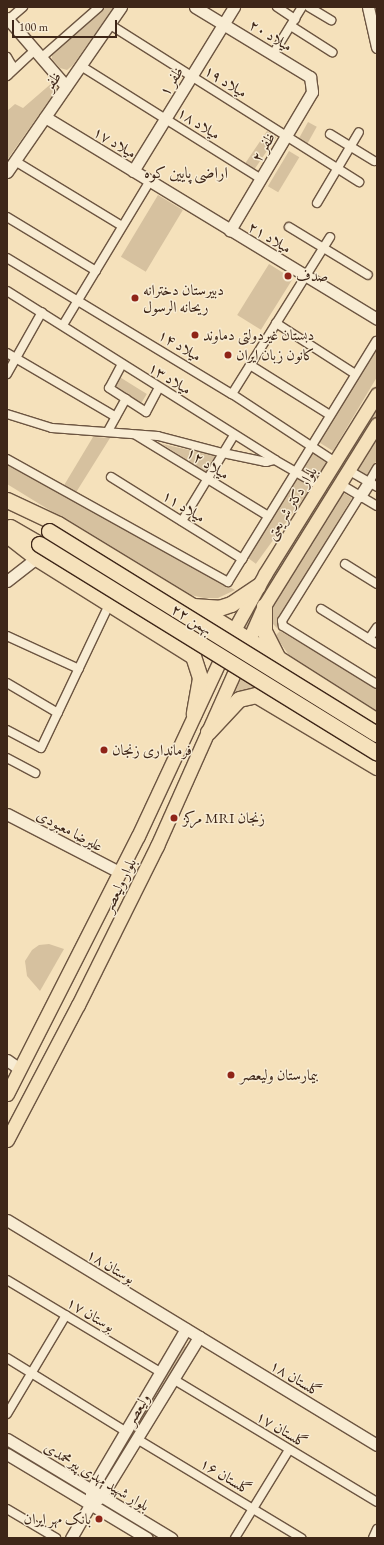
<!DOCTYPE html>
<html>
<head>
<meta charset="utf-8">
<style>
	body { margin:0 }
	#map { position:relative; width:384px; height:1545px; overflow:hidden; background:#f5e1bb; font-family:"EB Garamond",Amiri,serif }
	div>[style] { position:absolute }
	[style*='--x'] { left:calc(var(--x)*1px); top:calc(var(--y)*1px); width:calc(var(--w)*1px); rotate:calc(var(--a)*1deg) }
	.green>* { inset:0; background:#d6c19f; transform-origin:0 0 }
	.roads { filter:drop-shadow(1px 0 #6c5541) drop-shadow(-1px 0 #6c5541) drop-shadow(0 1px #6c5541) drop-shadow(0 -1px #6c5541) }
	.street>* { height:8px; margin:-4px; padding:0 4px; transform-origin:4px; border-radius:4px; background:#f8ecd3 }
	.secondary>* { height:11px; margin:-5.5px; padding:0 5.5px; transform-origin:5.5px; border-radius:5.5px; background:#f8ecd3 }
	.primary>* { height:13px; margin:-6.5px; padding:0 6.5px; transform-origin:6.5px; border-radius:6.5px; background:#f5e1bb }
	.highway>* { height:15px; margin:-7.5px; padding:0 7.5px; transform-origin:7.5px; border-radius:7.5px; background:#f5e1bb }
	.bridges { filter:drop-shadow(1px 0 #3e2618) drop-shadow(-1px 0 #3e2618) drop-shadow(0 1px #3e2618) drop-shadow(0 -1px #3e2618) }
	.highway-bridge>* { height:15px; margin:-7.5px; padding:0 7.5px; transform-origin:7.5px; border-radius:7.5px; background:#f5e1bb }
	.dots>* { width:11px; height:11px; translate:-50% -50%; box-sizing:border-box; border:2px solid #f8ecd3; border-radius:50% }
	span { translate:-50% -50%; white-space:nowrap; text-align:center; line-height:1.15; -webkit-text-stroke:3px #f8ecd3; paint-order:stroke }
	.street-label { font-size:15px; color:#3e2618 }
	.poi-label { font-size:15px; color:#3e2618 }
	.left { translate:0 -50%; text-align:left }
	.right { translate:-100% -50%; text-align:right }
	.neighbourhood-label { font-size:16px; color:#3e2618 }
	.frame { position:absolute; inset:0; border:8px solid #3e2618; pointer-events:none }
	.scale { position:absolute; left:12px; top:20px; width:105px; height:18px; box-sizing:border-box; border:2px solid #3e2618; border-top:0; padding-left:5px; font-size:12px; line-height:14px; white-space:nowrap; color:#3e2618; -webkit-text-stroke:3px #f8ecd3; paint-order:stroke }
</style>
</head>
<body>
<div id="map">
	<div class="green">
		<div style="clip-path:polygon(103px 7px,114px 7px,73px 65px,67px 70px,60px 68px,52px 59px,52px 54px)"></div>
		<div style="clip-path:polygon(53px 82px,57px 89px,7px 160px,7px 111px,15px 104px,23px 108px)"></div>
		<div style="left:308px;top:122px;width:10px;height:24px;rotate:29deg"></div>
		<div style="left:267px;top:131px;width:11px;height:41px;rotate:34deg"></div>
		<div style="left:289px;top:151px;width:12px;height:41px;rotate:31deg"></div>
		<div style="left:158px;top:195px;width:29px;height:72px;rotate:31deg"></div>
		<div style="left:269px;top:264px;width:28px;height:60px;rotate:32deg"></div>
		<div style="clip-path:polygon(377px 346px,377px 377px,333px 451px,317px 441px)"></div>
		<div style="left:118px;top:376px;width:34px;height:14px;rotate:32deg"></div>
		<div style="clip-path:polygon(377px 404px,377px 415px,293px 548px,245px 633px,240px 629px)"></div>
		<div style="clip-path:polygon(377px 435px,377px 460px,367px 475px,356px 469px)"></div>
		<div style="clip-path:polygon(93px 437px,110px 438px,75px 494px,63px 487px)"></div>
		<div style="clip-path:polygon(162px 444px,216px 456px,206px 472px)"></div>
		<div style="left:313px;top:453px;width:17px;height:20px;rotate:33deg"></div>
		<div style="clip-path:polygon(7px 465px,235px 590px,218px 598px,204px 598px,186px 594px,7px 484px)"></div>
		<div style="left:298px;top:477px;width:17px;height:95px;rotate:36deg"></div>
		<div style="clip-path:polygon(342px 492px,352px 498px,278px 621px,280px 631px,377px 688px,377px 713px,293px 661px,277px 638px,276px 635px,280px 631px,273px 624px,271px 614px,276px 598px)"></div>
		<div style="clip-path:polygon(239px 677px,279px 704px,260px 695px,224px 706px)"></div>
		<div style="clip-path:polygon(49px 944px,64px 949px,40px 991px,27px 976px,25px 961px,32px 950px,39px 945px)"></div>
		<div style="clip-path:polygon(183px 1346px,187px 1347px,103px 1488px,99px 1485px)"></div>
		<div style="clip-path:polygon(7px 1446px,80px 1490px,79px 1492px,7px 1448px)"></div>
	</div>
	<div class="roads">
		<div class="street">
			<div style="--x:277;--y:7;--w:22;--a:34"></div>
			<div style="--x:309;--y:7;--w:26;--a:31"></div>
			<div style="--x:8;--y:20;--w:20;--a:-41"></div>
			<div style="--x:109;--y:24;--w:296;--a:32.3"></div>
			<div style="--x:291;--y:26;--w:49;--a:32.4"></div>
			<div style="--x:273;--y:54;--w:55;--a:-58.3"></div>
			<div style="--x:7;--y:57;--w:8;--a:60"></div>
			<div style="--x:11;--y:64;--w:11;--a:105"></div>
			<div style="--x:41;--y:58;--w:77;--a:-41.3"></div>
			<div style="--x:81;--y:66;--w:213;--a:32.1"></div>
			<div style="--x:7;--y:76;--w:38;--a:-43"></div>
			<div style="--x:330;--y:134;--w:52;--a:31.5"></div>
			<div style="--x:15;--y:161;--w:125;--a:31.3"></div>
			<div style="--x:317;--y:203;--w:82;--a:-59.4"></div>
			<div style="--x:7;--y:217;--w:104;--a:31.2"></div>
			<div style="--x:289;--y:227;--w:92;--a:31.3"></div>
			<div style="--x:7;--y:258;--w:263;--a:31.2"></div>
			<div style="--x:232;--y:394;--w:123;--a:33.4"></div>
			<div style="--x:7;--y:291;--w:317;--a:32.2"></div>
			<div style="--x:275;--y:460;--w:52;--a:30"></div>
			<div style="--x:276;--y:323;--w:94;--a:32.8"></div>
			<div style="--x:63;--y:325;--w:168;--a:-58.9"></div>
			<div style="--x:7;--y:353;--w:126;--a:30.4"></div>
			<div style="--x:122;--y:364;--w:27;--a:118"></div>
			<div style="--x:109;--y:388;--w:44;--a:33"></div>
			<div style="--x:146;--y:412;--w:27;--a:-62"></div>
			<div style="--x:250;--y:365;--w:94;--a:32"></div>
			<div style="--x:7;--y:374;--w:71;--a:-60.6"></div>
			<div style="--x:232;--y:394;--w:185;--a:-58"></div>
			<div style="--x:7;--y:414;--w:47;--a:17.3"></div>
			<div style="--x:52;--y:428;--w:106;--a:4.3"></div>
			<div style="--x:158;--y:436;--w:67;--a:14.7"></div>
			<div style="--x:223;--y:453;--w:44;--a:11.8"></div>
			<div style="--x:266;--y:462;--w:9;--a:-13"></div>
			<div style="--x:108;--y:431;--w:37;--a:-61"></div>
			<div style="--x:136;--y:435;--w:155;--a:31.5"></div>
			<div style="--x:7;--y:459;--w:253;--a:29.1"></div>
			<div style="--x:228;--y:582;--w:283;--a:-58.4"></div>
			<div style="--x:348;--y:470;--w:34;--a:30"></div>
			<div style="--x:111;--y:477;--w:155;--a:32"></div>
			<div style="--x:369;--y:482;--w:16;--a:-60"></div>
			<div style="--x:340;--y:484;--w:43;--a:30.7"></div>
			<div style="--x:360;--y:496;--w:147;--a:122"></div>
			<div style="--x:282;--y:621;--w:5;--a:79"></div>
			<div style="--x:283;--y:626;--w:110;--a:31.7"></div>
			<div style="--x:182;--y:521;--w:100;--a:-58.8"></div>
			<div style="--x:345;--y:564;--w:38;--a:32"></div>
			<div style="--x:321;--y:609;--w:66;--a:32"></div>
			<div style="--x:7;--y:636;--w:79;--a:24.6"></div>
			<div style="--x:369;--y:639;--w:14;--a:-56"></div>
			<div style="--x:7;--y:683;--w:59;--a:30.5"></div>
			<div style="--x:7;--y:730;--w:38;--a:28"></div>
			<div style="--x:41;--y:748;--w:152;--a:-64.6"></div>
			<div style="--x:7;--y:758;--w:32;--a:28"></div>
			<div style="--x:7;--y:1280;--w:179;--a:31"></div>
			<div style="--x:7;--y:1358;--w:139;--a:31.7"></div>
			<div style="--x:173;--y:1379;--w:238;--a:31.1"></div>
			<div style="--x:7;--y:1414;--w:115;--a:-59.2"></div>
			<div style="--x:137;--y:1439;--w:192;--a:31.1"></div>
			<div style="--x:7;--y:1509;--w:57;--a:30.6"></div>
			<div style="--x:235;--y:1538;--w:103;--a:-58.5"></div>
			<div style="--x:373;--y:1538;--w:10;--a:-66"></div>
		</div>
		<div class="secondary">
			<div style="--x:195;--y:7;--w:135;--a:31.3"></div>
			<div style="--x:310;--y:77;--w:15;--a:82"></div>
			<div style="--x:312;--y:92;--w:161;--a:120.7"></div>
			<div style="--x:368;--y:7;--w:41;--a:77.3"></div>
			<div style="--x:7;--y:18;--w:90;--a:49.1"></div>
			<div style="--x:45;--y:117;--w:389;--a:31.3"></div>
			<div style="--x:133;--y:171;--w:193;--a:-58.4"></div>
			<div style="--x:7;--y:172;--w:201;--a:-55.4"></div>
			<div style="--x:360;--y:496;--w:17;--a:-57"></div>
			<div style="--x:7;--y:581;--w:37;--a:-38"></div>
			<div style="--x:7;--y:814;--w:126;--a:27.4"></div>
			<div style="--x:7;--y:1060;--w:16;--a:35"></div>
			<div style="--x:7;--y:1220;--w:433;--a:31.3"></div>
			<div style="--x:7;--y:1439;--w:192;--a:31.1"></div>
			<div style="--x:7;--y:1454;--w:163;--a:31"></div>
			<div style="--x:91;--y:1504;--w:14;--a:-90"></div>
			<div style="--x:91;--y:1490;--w:187;--a:-59.5"></div>
			<div style="--x:71;--y:1538;--w:39;--a:-60"></div>
			<div style="--x:91;--y:1504;--w:12;--a:-35"></div>
			<div style="--x:101;--y:1497;--w:188;--a:-58.5"></div>
		</div>
		<div class="primary">
			<div style="--x:7;--y:1094;--w:289;--a:-63.1"></div>
			<div style="--x:138;--y:836;--w:227;--a:-65"></div>
			<div style="--x:234;--y:630;--w:64;--a:-61"></div>
			<div style="--x:265;--y:574;--w:212;--a:-58.1"></div>
			<div style="--x:7;--y:1140;--w:153;--a:-62.3"></div>
			<div style="--x:78;--y:1005;--w:178;--a:-63.6"></div>
			<div style="--x:157;--y:846;--w:263;--a:-66"></div>
			<div style="--x:264;--y:606;--w:214;--a:-58.2"></div>
		</div>
		<div class="highway">
			<div style="--x:7;--y:500;--w:56;--a:25.2"></div>
			<div style="--x:58;--y:524;--w:158;--a:31.3"></div>
			<div style="--x:193;--y:606;--w:26;--a:4"></div>
			<div style="--x:219;--y:608;--w:13;--a:-18"></div>
			<div style="--x:231;--y:604;--w:32;--a:-34"></div>
			<div style="--x:10;--y:527;--w:34;--a:30"></div>
			<div style="--x:7;--y:535;--w:37;--a:38"></div>
			<div style="--x:36;--y:558;--w:185;--a:32"></div>
			<div style="--x:193;--y:656;--w:23;--a:72"></div>
			<div style="--x:200;--y:678;--w:36;--a:100"></div>
			<div style="--x:264;--y:606;--w:25;--a:90"></div>
			<div style="--x:264;--y:631;--w:30;--a:63"></div>
			<div style="--x:278;--y:658;--w:117;--a:32.5"></div>
			<div style="--x:197;--y:608;--w:92;--a:31.6"></div>
			<div style="--x:208;--y:732;--w:45;--a:-46.8"></div>
			<div style="--x:239;--y:699;--w:17;--a:-13"></div>
			<div style="--x:256;--y:695;--w:141;--a:30.8"></div>
		</div>
	</div>
	<div class="bridges">
		<div class="highway-bridge">
			<div style="--x:49;--y:531;--w:386;--a:31.8"></div>
			<div style="--x:39;--y:544;--w:397;--a:31.7"></div>
		</div>
	</div>
	<div class="dots">
		<div style="left:288px;top:276px;background:#8f2418"></div>
		<div style="left:135px;top:298px;background:#8f2418"></div>
		<div style="left:195px;top:335px;background:#8f2418"></div>
		<div style="left:228px;top:355px;background:#8f2418"></div>
		<div style="left:104px;top:750px;background:#8f2418"></div>
		<div style="left:174px;top:818px;background:#8f2418"></div>
		<div style="left:231px;top:1075px;background:#8f2418"></div>
		<div style="left:99px;top:1519px;background:#8f2418"></div>
	</div>
	<div class="street-label">
		<span style="left:271px;top:35px;rotate:31deg">میلاد ۲۰</span>
		<span style="left:52px;top:81px;rotate:-55deg">ظفر</span>
		<span style="left:171px;top:81px;rotate:-58deg">ظفر ۱</span>
		<span style="left:226px;top:81px;rotate:32deg">میلاد ۱۹</span>
		<span style="left:199px;top:123px;rotate:32deg">میلاد ۱۸</span>
		<span style="left:115px;top:142px;rotate:31deg">میلاد ۱۷</span>
		<span style="left:263px;top:147px;rotate:-59deg">ظفر ۲</span>
		<span style="left:270px;top:237px;rotate:31deg">میلاد ۲۱</span>
		<span style="left:180px;top:345px;rotate:31deg">میلاد ۱۴</span>
		<span style="left:170px;top:378px;rotate:32deg">میلاد ۱۳</span>
		<span style="left:208px;top:463px;rotate:32deg">میلاد ۱۲</span>
		<span style="left:291px;top:503px;rotate:-58deg">بلوار دکتر شریعتی</span>
		<span style="left:184px;top:506px;rotate:32deg">میلاد ۱۱</span>
		<span style="left:192px;top:619px;rotate:32deg">۲۲ بهمن</span>
		<span style="left:70px;top:830px;rotate:28deg">علیرضا معبودی</span>
		<span style="left:119px;top:885px;rotate:-64deg">بلوار ولیعصر</span>
		<span style="left:111px;top:1266px;rotate:31deg">بوستان ۱۸</span>
		<span style="left:91px;top:1314px;rotate:31deg">بوستان ۱۷</span>
		<span style="left:296px;top:1378px;rotate:31deg">گلستان ۱۸</span>
		<span style="left:137px;top:1409px;rotate:-59deg">ولیعصر</span>
		<span style="left:282px;top:1429px;rotate:31deg">گلستان ۱۷</span>
		<span style="left:97px;top:1476px;rotate:31deg">بلوار شهید مهدی پیرمحمدی</span>
		<span style="left:226px;top:1476px;rotate:31deg">گلستان ۱۶</span>
	</div>
	<div class="poi-label">
		<span class="left" style="left:296px;top:276px">صدف</span>
		<span class="left" style="left:143px;top:298px">دبیرستان دخترانه<br>ریحانه الرسول</span>
		<span class="left" style="left:203px;top:335px">دبستان غیردولتی دماوند</span>
		<span class="left" style="left:236px;top:355px">کانون زبان ایران</span>
		<span class="left" style="left:112px;top:750px">فرمانداری زنجان</span>
		<span class="left" style="left:183px;top:818px">مرکز MRI زنجان</span>
		<span class="left" style="left:240px;top:1075px">بیمارستان ولیعصر</span>
		<span class="right" style="left:91px;top:1519px">بانک مهر ایران</span>
	</div>
	<div class="neighbourhood-label">
		<span style="left:186px;top:173px">اراضی پایین کوه</span>
	</div>
	<div class="frame"></div>
	<div class="scale">100 m</div>
</div>
</body>
</html>
